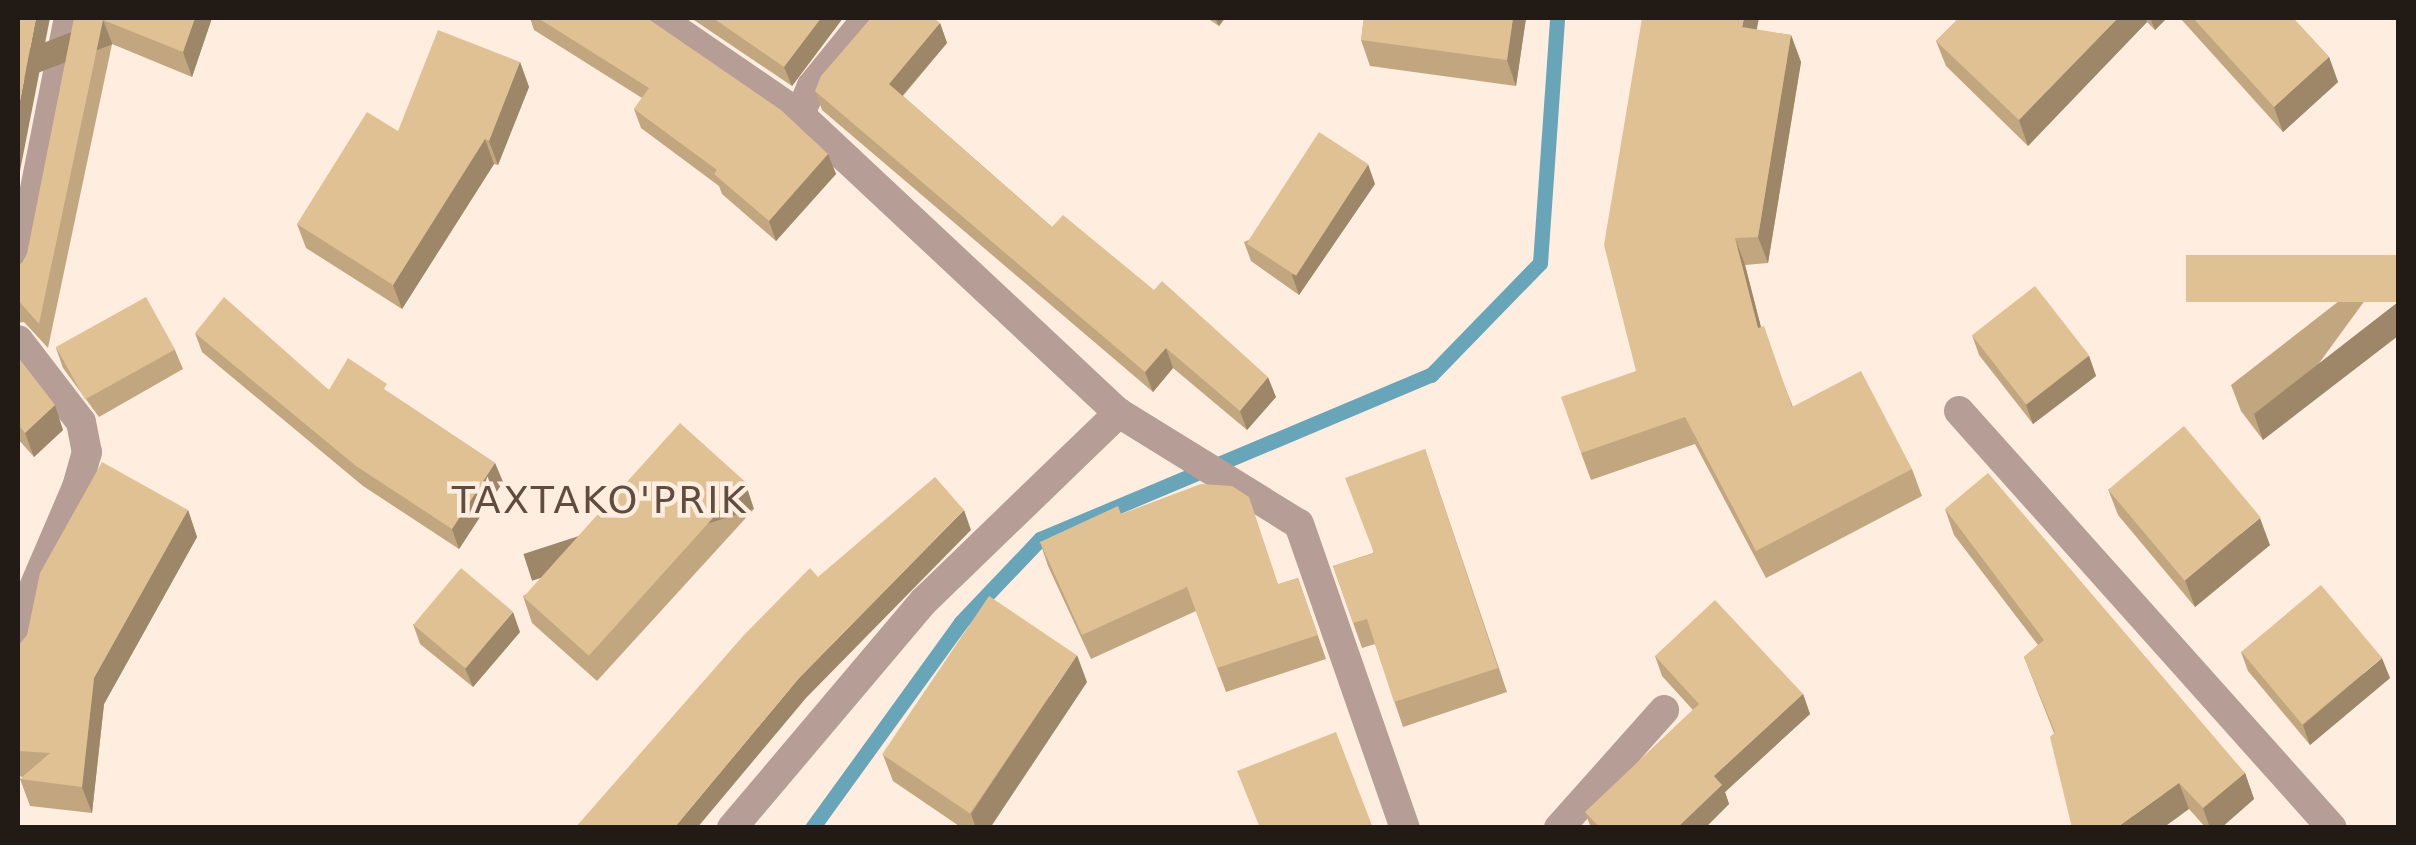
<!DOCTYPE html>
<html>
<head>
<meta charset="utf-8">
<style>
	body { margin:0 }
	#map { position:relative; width:2416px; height:845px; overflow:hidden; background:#ffeddf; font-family:"DejaVu Sans",sans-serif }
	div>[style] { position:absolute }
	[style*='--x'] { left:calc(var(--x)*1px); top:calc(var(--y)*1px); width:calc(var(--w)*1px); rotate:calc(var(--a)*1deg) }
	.stream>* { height:15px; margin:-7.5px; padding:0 7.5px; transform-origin:7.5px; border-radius:7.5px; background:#68a5b8 }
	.minor>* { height:30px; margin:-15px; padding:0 15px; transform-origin:15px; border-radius:15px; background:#b69d96 }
	.wall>* { inset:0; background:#c1a67f }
	.shaded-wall>* { inset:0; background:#9d8768; transform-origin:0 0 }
	.building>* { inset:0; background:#e0c194; transform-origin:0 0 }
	span { translate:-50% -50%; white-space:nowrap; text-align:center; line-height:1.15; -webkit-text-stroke:9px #ffeddf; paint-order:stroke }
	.quarter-label { font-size:38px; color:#604d3f; letter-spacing:2.5px }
	.frame { position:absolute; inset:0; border:20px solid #221a15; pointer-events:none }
</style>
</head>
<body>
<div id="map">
	<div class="stream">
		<div style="--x:812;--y:828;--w:254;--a:-54.1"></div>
		<div style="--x:961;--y:622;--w:115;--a:-46.4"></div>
		<div style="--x:1040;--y:539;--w:424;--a:-22.8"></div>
		<div style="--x:1431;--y:375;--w:156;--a:-45.8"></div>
		<div style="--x:1540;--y:263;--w:246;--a:-86"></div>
	</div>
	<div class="minor">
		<div style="--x:659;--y:18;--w:171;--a:34.5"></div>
		<div style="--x:800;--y:115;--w:437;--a:43.1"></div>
		<div style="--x:1119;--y:413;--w:211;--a:31.7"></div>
		<div style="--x:1299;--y:524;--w:322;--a:70.8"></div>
		<div style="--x:800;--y:115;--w:31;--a:-68"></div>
		<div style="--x:812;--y:86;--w:87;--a:-51"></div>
		<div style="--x:18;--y:275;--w:262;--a:-78.8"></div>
		<div style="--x:18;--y:340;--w:103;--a:52.5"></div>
		<div style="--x:81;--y:422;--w:31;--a:79"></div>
		<div style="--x:87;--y:452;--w:36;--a:106"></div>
		<div style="--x:77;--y:487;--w:114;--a:113.2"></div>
		<div style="--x:32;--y:592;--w:67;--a:102"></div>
		<div style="--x:1959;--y:411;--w:559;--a:48.19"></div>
		<div style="--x:732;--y:828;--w:297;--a:-49.8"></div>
		<div style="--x:924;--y:601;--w:271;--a:-44"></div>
		<div style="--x:1559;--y:828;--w:158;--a:-48.3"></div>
	</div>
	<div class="wall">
		<div style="clip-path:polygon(74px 18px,212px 18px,192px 77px,112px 44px,48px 348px,24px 322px,18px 323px,18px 265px,22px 263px,27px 254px)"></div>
		<div style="clip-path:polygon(530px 18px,538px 18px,828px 154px,836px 174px,776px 241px,722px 194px,719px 186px,641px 128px,634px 109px,642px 98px,534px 30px)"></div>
		<div style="clip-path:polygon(691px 18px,843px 18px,792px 86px)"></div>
		<div style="clip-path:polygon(1207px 18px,1225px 18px,1219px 26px)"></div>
		<div style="clip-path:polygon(1364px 18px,1526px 18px,1516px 86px,1370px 66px,1361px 40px)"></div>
		<div style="clip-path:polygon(1959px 18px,2167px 18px,2155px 30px,2147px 22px,2028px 146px,1946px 66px,1936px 41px)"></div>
		<div style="clip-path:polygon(2180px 18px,2293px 18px,2329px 57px,2338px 82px,2283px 132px)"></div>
		<div style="clip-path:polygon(940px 23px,947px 43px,903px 96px,1052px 227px,1276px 397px,1247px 430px,1173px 368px,1153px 392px,822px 110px,815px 91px)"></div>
		<div style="clip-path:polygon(1757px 30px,1791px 35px,1801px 62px,1768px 263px,1745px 265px,1761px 327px,1793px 407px,1912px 469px,1922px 496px,1766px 578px,1695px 444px,1591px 480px,1581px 453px,1636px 371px)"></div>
		<div style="clip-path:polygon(520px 62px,529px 87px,498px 165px,494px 164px,402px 309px,306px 248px,297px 224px)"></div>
		<div style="clip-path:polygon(1375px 184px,1299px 295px,1251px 261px,1244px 242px)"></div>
		<div style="clip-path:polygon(2398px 255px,2263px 440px,2241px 411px,2231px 385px)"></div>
		<div style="clip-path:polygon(195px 333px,329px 390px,391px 394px,495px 463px,503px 482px,459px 549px,363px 486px,202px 352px)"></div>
		<div style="clip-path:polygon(1972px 335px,2089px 356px,2096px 376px,2033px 424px,1979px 355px)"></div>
		<div style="clip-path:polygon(56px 348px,175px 350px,183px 369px,99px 417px,63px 368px)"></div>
		<div style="clip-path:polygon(18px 357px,63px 430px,34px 457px,18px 439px)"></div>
		<div style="clip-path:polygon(1425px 449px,1507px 692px,1403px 727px,1375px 644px,1362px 648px,1333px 566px,1373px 553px)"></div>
		<div style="clip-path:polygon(745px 482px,754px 509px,597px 681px,532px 623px,523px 596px)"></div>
		<div style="clip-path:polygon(2108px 489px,2270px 545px,2195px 607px,2118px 515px)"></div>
		<div style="clip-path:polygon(1945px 509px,2245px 773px,2254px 799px,2221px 828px,2206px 828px,2189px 809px,2054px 733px,2024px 657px,2038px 645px,1954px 535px)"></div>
		<div style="clip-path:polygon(188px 510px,197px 537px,104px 704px,92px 813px,30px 806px,20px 779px,23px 777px,18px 776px,18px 646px)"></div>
		<div style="clip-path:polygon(1040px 542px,1279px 584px,1298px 578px,1326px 659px,1226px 692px,1196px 611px,1091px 659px,1048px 566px)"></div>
		<div style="clip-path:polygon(413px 624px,520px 632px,473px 687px,420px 644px)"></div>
		<div style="clip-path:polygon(2241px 652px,2390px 678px,2310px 745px,2248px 671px)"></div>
		<div style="clip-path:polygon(1655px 656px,1803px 694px,1810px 714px,1725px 792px,1729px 804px,1705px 828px,1591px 828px,1585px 812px,1693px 710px,1662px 676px)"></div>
		<div style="clip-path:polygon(1087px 682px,990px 828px,962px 828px,893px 781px,883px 755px)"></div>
	</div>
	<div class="shaded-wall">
		<div style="clip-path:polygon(36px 18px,50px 18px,18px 181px,18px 111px)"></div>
		<div style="clip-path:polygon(195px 18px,212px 18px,192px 77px,183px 52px)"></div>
		<div style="clip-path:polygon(821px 18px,843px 18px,792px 86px,784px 67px)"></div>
		<div style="clip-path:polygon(1215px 18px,1225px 18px,1219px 26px)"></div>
		<div style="clip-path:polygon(1513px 18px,1526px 18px,1516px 86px,1507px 60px)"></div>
		<div style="clip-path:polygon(1744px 18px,1759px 18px,1752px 54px,1742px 27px)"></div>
		<div style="clip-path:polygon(2118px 18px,2146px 18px,2147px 22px,2028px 146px,2019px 120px)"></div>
		<div style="clip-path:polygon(2150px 18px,2167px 18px,2155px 30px)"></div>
		<div style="left:103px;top:20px;width:26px;height:311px;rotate:69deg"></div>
		<div style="clip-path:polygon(940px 23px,947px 43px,896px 103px,889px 84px)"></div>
		<div style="clip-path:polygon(1791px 35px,1801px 62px,1768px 263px,1758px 237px)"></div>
		<div style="clip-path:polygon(2329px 57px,2338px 82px,2283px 132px,2274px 107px)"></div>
		<div style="clip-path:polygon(520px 62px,529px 87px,498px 165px,489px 141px)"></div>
		<div style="clip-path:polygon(485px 139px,494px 164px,402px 309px,393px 285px)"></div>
		<div style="clip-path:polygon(828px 154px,836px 174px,776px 241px,769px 221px)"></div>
		<div style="clip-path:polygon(1368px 164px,1375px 184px,1299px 295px,1292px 275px)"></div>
		<div style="clip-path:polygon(1735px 238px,1745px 265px,1768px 355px,1758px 328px)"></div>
		<div style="clip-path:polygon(2398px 302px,2398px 336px,2263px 440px,2254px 414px)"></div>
		<div style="clip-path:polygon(1166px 348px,1173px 368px,1153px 392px,1145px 372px)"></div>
		<div style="clip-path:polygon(2089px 356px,2096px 376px,2033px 424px,2026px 405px)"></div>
		<div style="clip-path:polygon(1268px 377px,1276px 397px,1247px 430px,1240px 411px)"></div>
		<div style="clip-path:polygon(55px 405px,63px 430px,34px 457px,25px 433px)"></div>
		<div style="clip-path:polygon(495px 463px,503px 482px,459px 549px,452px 529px)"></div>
		<div style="left:745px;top:482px;width:28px;height:233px;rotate:72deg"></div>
		<div style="clip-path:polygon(188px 510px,197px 537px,104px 704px,92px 813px,82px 787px,94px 678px)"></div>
		<div style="clip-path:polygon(964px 510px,971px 530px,806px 698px,697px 828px,674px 828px,799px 678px)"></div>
		<div style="clip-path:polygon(2260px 518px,2270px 545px,2195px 607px,2185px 580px)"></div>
		<div style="clip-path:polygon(513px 612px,520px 632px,473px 687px,465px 668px)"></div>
		<div style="clip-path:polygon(1077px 655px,1087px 682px,990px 828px,976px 828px,971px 814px)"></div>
		<div style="clip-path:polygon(2382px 658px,2390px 678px,2310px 745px,2303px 725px)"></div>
		<div style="clip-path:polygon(1803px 694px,1810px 714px,1725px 792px,1729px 804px,1705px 828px,1677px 828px,1714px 776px)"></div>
		<div style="clip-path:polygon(2245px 773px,2254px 799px,2221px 828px,2210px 828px,2203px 808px)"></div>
		<div style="clip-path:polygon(2179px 783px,2189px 809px,2163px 828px,2116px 828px)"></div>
	</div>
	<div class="building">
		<div style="clip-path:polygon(18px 18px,36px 18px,18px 111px)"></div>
		<div style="clip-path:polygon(74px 18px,195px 18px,183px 52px,103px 20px,39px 324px,18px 300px,18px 265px,22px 263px,27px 254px)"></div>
		<div style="clip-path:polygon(538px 18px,647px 18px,781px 110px,828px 154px,769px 221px,714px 174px,717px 170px,634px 109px,649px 88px)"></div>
		<div style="clip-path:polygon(713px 18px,821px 18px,784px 67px)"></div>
		<div style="clip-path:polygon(871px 18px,934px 18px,940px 23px,889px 84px,1052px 227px,1063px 215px,1154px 290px,1162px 281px,1268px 377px,1240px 411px,1166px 348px,1145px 372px,815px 91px,821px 76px)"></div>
		<div style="clip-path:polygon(1364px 18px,1513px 18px,1507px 60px,1361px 40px)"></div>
		<div style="clip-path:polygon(1642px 18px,1744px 18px,1742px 27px,1791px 35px,1758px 237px,1735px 238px,1758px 328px,1764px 326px,1792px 407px,1861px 371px,1912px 469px,1756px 551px,1685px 417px,1581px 453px,1561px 397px,1636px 371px,1604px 245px)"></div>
		<div style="clip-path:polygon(1959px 18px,2118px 18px,2019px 120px,1936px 41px)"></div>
		<div style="clip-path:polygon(2193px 18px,2293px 18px,2329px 57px,2274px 107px)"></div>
		<div style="clip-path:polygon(438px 30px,520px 62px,489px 141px,485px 139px,393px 285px,297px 224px,367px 112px,398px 131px)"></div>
		<div style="left:1319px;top:132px;width:59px;height:133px;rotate:33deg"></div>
		<div style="left:2398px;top:255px;width:47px;height:212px;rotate:90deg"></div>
		<div style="left:2035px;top:286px;width:88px;height:80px;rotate:52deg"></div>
		<div style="left:146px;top:297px;width:60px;height:103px;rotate:61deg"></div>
		<div style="clip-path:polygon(224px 297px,329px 390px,348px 358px,387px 384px,384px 389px,495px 463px,452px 529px,356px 466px,195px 333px)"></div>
		<div style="clip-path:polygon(18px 357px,55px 405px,25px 433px,18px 424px)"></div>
		<div style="left:680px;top:423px;width:88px;height:234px;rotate:42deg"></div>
		<div style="left:2184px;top:426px;width:119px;height:99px;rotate:50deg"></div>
		<div style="clip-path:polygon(1425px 449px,1498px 668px,1394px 702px,1367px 619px,1353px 623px,1333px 566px,1374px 553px,1345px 478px)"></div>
		<div style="clip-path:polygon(102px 462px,188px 510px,94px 678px,82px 787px,20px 779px,50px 753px,18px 751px,18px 646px,27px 635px,40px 573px)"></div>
		<div style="clip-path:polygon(1988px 473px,2245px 773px,2203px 808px,2179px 783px,2116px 828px,2072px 828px,2050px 737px,2055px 732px,2024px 657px,2044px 640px,1945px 509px)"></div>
		<div style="clip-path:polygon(935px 477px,964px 510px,799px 678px,674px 828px,575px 828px,744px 635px,810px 568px,818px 577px)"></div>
		<div style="clip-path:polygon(1201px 484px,1232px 486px,1249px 497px,1278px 584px,1298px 578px,1318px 635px,1217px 668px,1187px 587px,1082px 635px,1040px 542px,1118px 506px,1121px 514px)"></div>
		<div style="left:461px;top:568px;width:68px;height:74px;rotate:40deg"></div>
		<div style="left:2321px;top:585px;width:95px;height:104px;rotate:50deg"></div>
		<div style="left:989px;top:596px;width:106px;height:191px;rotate:34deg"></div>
		<div style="clip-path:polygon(1715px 600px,1803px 694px,1714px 776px,1722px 785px,1677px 828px,1600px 828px,1585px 812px,1699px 704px,1655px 656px)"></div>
		<div style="clip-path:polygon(1336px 732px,1373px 828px,1260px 828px,1237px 771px)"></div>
	</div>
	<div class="quarter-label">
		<span style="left:600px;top:501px">TAXTAKO'PRIK</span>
	</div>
	<div class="frame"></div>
</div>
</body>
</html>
